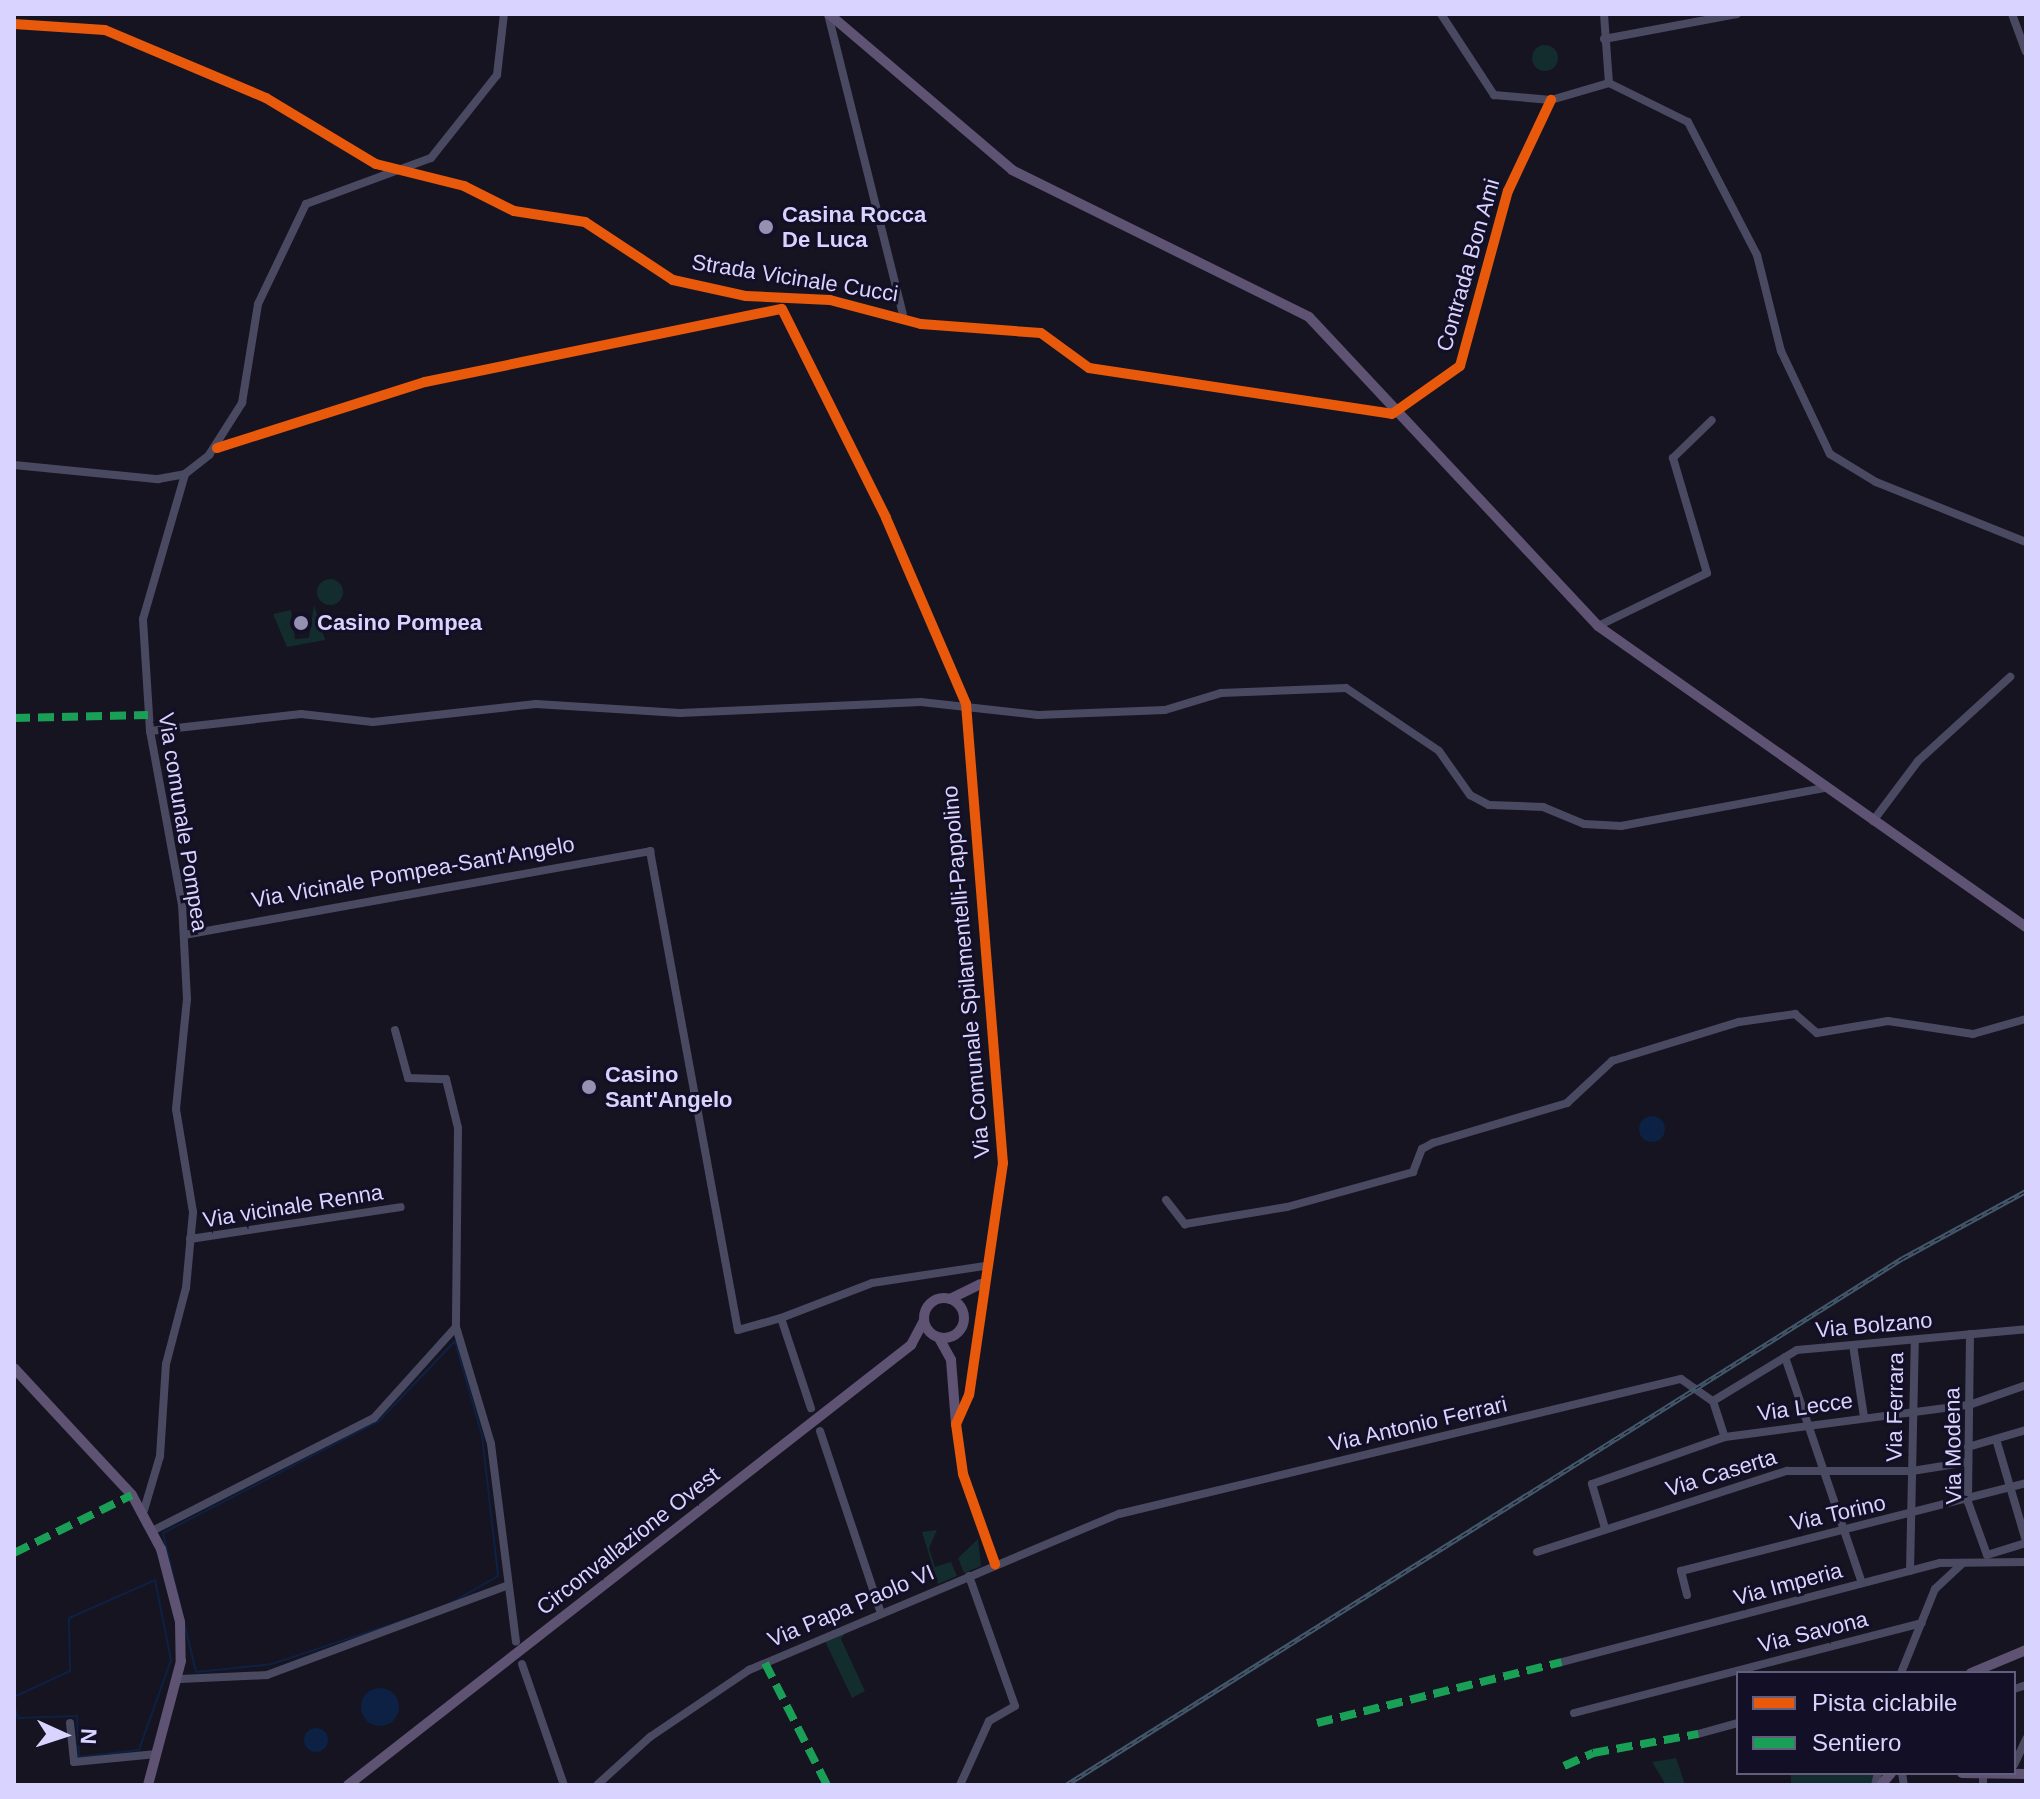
<!DOCTYPE html>
<html>
<head>
<meta charset="utf-8">
<style>
	body { margin:0 }
	#map { position:relative; width:2040px; height:1799px; overflow:hidden; background:#161421; font-family:Arial,sans-serif }
	div>[style] { position:absolute }
	[style*='--x'] { left:calc(var(--x)*1px); top:calc(var(--y)*1px); width:calc(var(--w)*1px); rotate:calc(var(--a)*1deg) }
	.green>* { inset:0; background:#132c2d; transform-origin:0 0 }
	.round { border-radius:50% }
	.water>* { inset:0; background:#0d2144 }
	.stream>* { height:2px; margin:-1px; padding:0 1px; transform-origin:1px; border-radius:1px; background:#0d2144 }
	.minor>* { height:8px; margin:-4px; padding:0 4px; transform-origin:4px; border-radius:4px; background:#4a4962 }
	.major>* { height:10px; margin:-5px; padding:0 5px; transform-origin:5px; border-radius:5px; background:#5e5373 }
	.major>.ring { margin:-5px; padding:0; box-sizing:content-box; background:none; border:10px solid #5e5373; border-radius:50% }
	.rail>* { height:5px; margin-top:-2.5px; transform-origin:0; background:repeating-linear-gradient(90deg,#130f26 0 6px,#43596b 0 12px); box-sizing:border-box; border-block:2px solid #43596b }
	.quiet>* { height:8px; margin-top:-4px; transform-origin:0; background:repeating-linear-gradient(90deg,#1a9f57 0 16px,transparent 0 24px) }
	.cycleway>* { height:10px; margin:-5px; padding:0 5px; transform-origin:5px; border-radius:5px; background:#e8590c }
	.dots>* { width:22px; height:22px; translate:-50% -50%; box-sizing:border-box; border:4px solid #130f26; border-radius:50% }
	span { translate:-50% -50%; white-space:nowrap; text-align:center; line-height:1.15; -webkit-text-stroke:6px #130f26; paint-order:stroke }
	.poi-label { font-size:22px; color:#d9d4ff; font-weight:700 }
	.left { translate:0 -50%; text-align:left }
	.street-label { font-size:22px; color:#d9d4ff }
	.frame { position:absolute; inset:0; border:16px solid #d9d4ff; pointer-events:none }
	.legend { position:absolute; left:1736px; top:1671px; width:280px; height:104px; box-sizing:border-box; background:#130f26; border:2px solid #625e7d; margin:0; padding:10px 14px; list-style:none; font-size:24px; color:#d9d4ff }
	.legend li { display:flex; align-items:center; gap:16px; height:40px }
	.legend b { width:40px; border:2px solid #625e7d }
	.north { position:absolute; left:24px; top:1695px; width:80px; height:80px; -webkit-text-stroke:6px #130f26; paint-order:stroke; rotate:93deg; font-size:22px; font-weight:700; line-height:32px; text-align:center; color:#d9d4ff }
	.north::after { content:''; display:block; margin:auto; width:28px; height:36px; background:#d9d4ff; clip-path:polygon(50% 0,100% 100%,50% 72%,0 100%) }
</style>
</head>
<body>
<div id="map">
	<div class="green">
		<div class="round" style="left:1532px;top:45px;width:26px;height:26px"></div>
		<div class="round" style="left:317px;top:579px;width:26px;height:26px"></div>
		<div style="clip-path:polygon(314px 605px,325px 640px,287px 647px,273px 614px,291px 610px,295px 639px,309px 638px)"></div>
		<div style="clip-path:polygon(937px 1530px,929px 1548px,935px 1567px,951px 1562px,957px 1576px,938px 1584px,922px 1532px)"></div>
		<div style="clip-path:polygon(978px 1539px,981px 1566px,964px 1573px,958px 1558px)"></div>
		<div style="clip-path:polygon(846px 1632px,841px 1639px,865px 1691px,852px 1698px,825px 1641px)"></div>
		<div style="clip-path:polygon(1676px 1758px,1685px 1785px,1666px 1785px,1652px 1762px)"></div>
		<div style="left:1791px;top:1773px;width:84px;height:13px"></div>
	</div>
	<div class="water">
		<div class="round" style="left:1639px;top:1116px;width:26px;height:26px"></div>
		<div class="round" style="left:361px;top:1688px;width:38px;height:38px"></div>
		<div class="round" style="left:304px;top:1728px;width:24px;height:24px"></div>
	</div>
	<div class="stream">
		<div style="--x:455;--y:1341;--w:98;--a:74"></div>
		<div style="--x:482;--y:1435;--w:142;--a:83.5"></div>
		<div style="--x:498;--y:1576;--w:62;--a:150.1"></div>
		<div style="--x:444;--y:1607;--w:181;--a:161.7"></div>
		<div style="--x:272;--y:1664;--w:76;--a:174"></div>
		<div style="--x:196;--y:1672;--w:143;--a:-103.4"></div>
		<div style="--x:163;--y:1533;--w:243;--a:-27.4"></div>
		<div style="--x:379;--y:1421;--w:110;--a:-46.5"></div>
		<div style="--x:14;--y:1697;--w:62;--a:-24.9"></div>
		<div style="--x:70;--y:1671;--w:53;--a:-91.1"></div>
		<div style="--x:69;--y:1618;--w:94;--a:-23.8"></div>
		<div style="--x:155;--y:1580;--w:82;--a:78.7"></div>
		<div style="--x:171;--y:1660;--w:96;--a:109.6"></div>
		<div style="--x:139;--y:1750;--w:60;--a:173.3"></div>
		<div style="--x:79;--y:1757;--w:41;--a:-92.8"></div>
		<div style="--x:77;--y:1716;--w:59;--a:178.1"></div>
		<div style="--x:18;--y:1718;--w:14;--a:-107"></div>
	</div>
	<div class="minor">
		<div style="--x:828;--y:14;--w:309;--a:76"></div>
		<div style="--x:1441;--y:14;--w:97;--a:56.8"></div>
		<div style="--x:1494;--y:95;--w:57;--a:5"></div>
		<div style="--x:1551;--y:100;--w:60;--a:-16.3"></div>
		<div style="--x:1609;--y:83;--w:88;--a:26.3"></div>
		<div style="--x:1688;--y:122;--w:150;--a:62.6"></div>
		<div style="--x:1757;--y:255;--w:99;--a:76"></div>
		<div style="--x:1781;--y:351;--w:114;--a:64.6"></div>
		<div style="--x:1830;--y:454;--w:54;--a:31.3"></div>
		<div style="--x:1876;--y:482;--w:162;--a:21.8"></div>
		<div style="--x:1604;--y:14;--w:69;--a:85.9"></div>
		<div style="--x:2012;--y:14;--w:40;--a:69.8"></div>
		<div style="--x:14;--y:24;--w:91;--a:3.8"></div>
		<div style="--x:105;--y:30;--w:175;--a:22.9"></div>
		<div style="--x:266;--y:98;--w:128;--a:31"></div>
		<div style="--x:376;--y:164;--w:91;--a:14"></div>
		<div style="--x:464;--y:186;--w:56;--a:26.6"></div>
		<div style="--x:514;--y:211;--w:72;--a:8.8"></div>
		<div style="--x:585;--y:222;--w:105;--a:33.4"></div>
		<div style="--x:673;--y:280;--w:75;--a:12.4"></div>
		<div style="--x:746;--y:296;--w:84;--a:2.7"></div>
		<div style="--x:830;--y:300;--w:94;--a:14.8"></div>
		<div style="--x:921;--y:324;--w:120;--a:4.3"></div>
		<div style="--x:1041;--y:333;--w:59;--a:36.1"></div>
		<div style="--x:1089;--y:368;--w:306;--a:8.6"></div>
		<div style="--x:1392;--y:414;--w:83;--a:-35.2"></div>
		<div style="--x:1460;--y:366;--w:181;--a:-74.7"></div>
		<div style="--x:1508;--y:191;--w:101;--a:-64.7"></div>
		<div style="--x:1604;--y:39;--w:135;--a:-10.6"></div>
		<div style="--x:217;--y:448;--w:218;--a:-17.6"></div>
		<div style="--x:425;--y:382;--w:364;--a:-11.6"></div>
		<div style="--x:782;--y:309;--w:233;--a:63.5"></div>
		<div style="--x:886;--y:518;--w:202;--a:66.7"></div>
		<div style="--x:966;--y:704;--w:460;--a:85.4"></div>
		<div style="--x:1003;--y:1163;--w:234;--a:98.3"></div>
		<div style="--x:969;--y:1395;--w:32;--a:114"></div>
		<div style="--x:956;--y:1424;--w:50;--a:82"></div>
		<div style="--x:963;--y:1474;--w:96;--a:70.4"></div>
		<div style="--x:14;--y:465;--w:145;--a:5.6"></div>
		<div style="--x:158;--y:479;--w:27;--a:-10"></div>
		<div style="--x:185;--y:474;--w:31;--a:-38"></div>
		<div style="--x:209;--y:455;--w:62;--a:-57.6"></div>
		<div style="--x:242;--y:403;--w:100;--a:-80.8"></div>
		<div style="--x:258;--y:304;--w:111;--a:-64.4"></div>
		<div style="--x:306;--y:204;--w:133;--a:-20.2"></div>
		<div style="--x:431;--y:158;--w:106;--a:-51.5"></div>
		<div style="--x:497;--y:75;--w:61;--a:-83.5"></div>
		<div style="--x:1598;--y:626;--w:121;--a:-25.9"></div>
		<div style="--x:1707;--y:573;--w:120;--a:-106.5"></div>
		<div style="--x:1673;--y:458;--w:54;--a:-44.3"></div>
		<div style="--x:150;--y:731;--w:152;--a:-6.4"></div>
		<div style="--x:301;--y:714;--w:72;--a:6.3"></div>
		<div style="--x:373;--y:722;--w:164;--a:-6.3"></div>
		<div style="--x:536;--y:704;--w:144;--a:3.6"></div>
		<div style="--x:680;--y:713;--w:241;--a:-2.6"></div>
		<div style="--x:921;--y:702;--w:118;--a:6.3"></div>
		<div style="--x:1038;--y:715;--w:127;--a:-2.3"></div>
		<div style="--x:1165;--y:710;--w:59;--a:-16.9"></div>
		<div style="--x:1221;--y:693;--w:125;--a:-2.3"></div>
		<div style="--x:1346;--y:688;--w:112;--a:34.1"></div>
		<div style="--x:1439;--y:751;--w:54;--a:54.8"></div>
		<div style="--x:1470;--y:795;--w:21;--a:28"></div>
		<div style="--x:1489;--y:805;--w:54;--a:2.1"></div>
		<div style="--x:1543;--y:807;--w:44;--a:22.5"></div>
		<div style="--x:1584;--y:824;--w:37;--a:3"></div>
		<div style="--x:1621;--y:826;--w:208;--a:-10.6"></div>
		<div style="--x:1873;--y:821;--w:75;--a:-53.1"></div>
		<div style="--x:1918;--y:761;--w:125;--a:-42.4"></div>
		<div style="--x:184;--y:935;--w:474;--a:-10.2"></div>
		<div style="--x:650;--y:851;--w:487;--a:79.6"></div>
		<div style="--x:738;--y:1330;--w:45;--a:-15.6"></div>
		<div style="--x:781;--y:1318;--w:95;--a:71.6"></div>
		<div style="--x:395;--y:1030;--w:50;--a:74.8"></div>
		<div style="--x:408;--y:1078;--w:38;--a:2"></div>
		<div style="--x:446;--y:1079;--w:50;--a:76.2"></div>
		<div style="--x:458;--y:1128;--w:199;--a:90.6"></div>
		<div style="--x:456;--y:1327;--w:122;--a:73.3"></div>
		<div style="--x:491;--y:1444;--w:199;--a:82.8"></div>
		<div style="--x:1166;--y:1200;--w:31;--a:52"></div>
		<div style="--x:1185;--y:1224;--w:103;--a:-9.5"></div>
		<div style="--x:1287;--y:1207;--w:131;--a:-15.5"></div>
		<div style="--x:1413;--y:1172;--w:25;--a:-69"></div>
		<div style="--x:1422;--y:1149;--w:13;--a:-29"></div>
		<div style="--x:1433;--y:1143;--w:140;--a:-16.6"></div>
		<div style="--x:1567;--y:1103;--w:62;--a:-43"></div>
		<div style="--x:1612;--y:1061;--w:133;--a:-17.1"></div>
		<div style="--x:1739;--y:1022;--w:57;--a:-8.1"></div>
		<div style="--x:1795;--y:1014;--w:29;--a:41"></div>
		<div style="--x:1817;--y:1033;--w:72;--a:-9.6"></div>
		<div style="--x:1888;--y:1021;--w:86;--a:8.7"></div>
		<div style="--x:1973;--y:1034;--w:55;--a:-15.8"></div>
		<div style="--x:190;--y:1239;--w:213;--a:-8.6"></div>
		<div style="--x:781;--y:1318;--w:97;--a:-21"></div>
		<div style="--x:872;--y:1283;--w:113;--a:-8.6"></div>
		<div style="--x:1970;--y:1334;--w:168;--a:90.7"></div>
		<div style="--x:1968;--y:1502;--w:56;--a:70.3"></div>
		<div style="--x:1987;--y:1555;--w:41;--a:-17.1"></div>
		<div style="--x:1853;--y:1345;--w:73;--a:81.3"></div>
		<div style="--x:1785;--y:1357;--w:239;--a:71.2"></div>
		<div style="--x:1713;--y:1401;--w:38;--a:72"></div>
		<div style="--x:820;--y:1431;--w:192;--a:71.5"></div>
		<div style="--x:1996;--y:1439;--w:106;--a:73.6"></div>
		<div style="--x:1968;--y:1447;--w:60;--a:-16.3"></div>
		<div style="--x:144;--y:1510;--w:56;--a:-73.5"></div>
		<div style="--x:160;--y:1456;--w:92;--a:-86.3"></div>
		<div style="--x:166;--y:1364;--w:79;--a:-75.3"></div>
		<div style="--x:186;--y:1288;--w:76;--a:-84.7"></div>
		<div style="--x:193;--y:1212;--w:104;--a:-99.4"></div>
		<div style="--x:176;--y:1109;--w:111;--a:-84.3"></div>
		<div style="--x:187;--y:999;--w:94;--a:-93"></div>
		<div style="--x:182;--y:905;--w:177;--a:-100.4"></div>
		<div style="--x:150;--y:731;--w:112;--a:-93.6"></div>
		<div style="--x:143;--y:619;--w:151;--a:-73.8"></div>
		<div style="--x:1605;--y:1528;--w:46;--a:-106.5"></div>
		<div style="--x:1592;--y:1484;--w:141;--a:-19.5"></div>
		<div style="--x:1725;--y:1437;--w:246;--a:-7.5"></div>
		<div style="--x:1969;--y:1405;--w:60;--a:-19.3"></div>
		<div style="--x:154;--y:1530;--w:247;--a:-27"></div>
		<div style="--x:374;--y:1418;--w:122;--a:-48"></div>
		<div style="--x:1537;--y:1552;--w:263;--a:-18"></div>
		<div style="--x:1787;--y:1471;--w:125;--a:0"></div>
		<div style="--x:1912;--y:1471;--w:57;--a:-9.1"></div>
		<div style="--x:1910;--y:1571;--w:231;--a:-88.8"></div>
		<div style="--x:1687;--y:1595;--w:25;--a:-104"></div>
		<div style="--x:1681;--y:1571;--w:356;--a:-14.3"></div>
		<div style="--x:1562;--y:1662;--w:391;--a:-14.7"></div>
		<div style="--x:1940;--y:1563;--w:86;--a:-0.7"></div>
		<div style="--x:522;--y:1664;--w:128;--a:70.9"></div>
		<div style="--x:1901;--y:1673;--w:91;--a:-68"></div>
		<div style="--x:1935;--y:1589;--w:38;--a:-43"></div>
		<div style="--x:180;--y:1679;--w:87;--a:-2.6"></div>
		<div style="--x:267;--y:1675;--w:255;--a:-20.4"></div>
		<div style="--x:2014;--y:1689;--w:13;--a:-18"></div>
		<div style="--x:1574;--y:1713;--w:359;--a:-14.5"></div>
		<div style="--x:70;--y:1723;--w:39;--a:84"></div>
		<div style="--x:74;--y:1762;--w:83;--a:-5.5"></div>
		<div style="--x:1698;--y:1734;--w:41;--a:-15.4"></div>
		<div style="--x:2014;--y:1765;--w:29;--a:-65"></div>
		<div style="--x:1902;--y:1773;--w:12;--a:81"></div>
		<div style="--x:597;--y:1785;--w:72;--a:-42.2"></div>
		<div style="--x:650;--y:1737;--w:120;--a:-34.1"></div>
		<div style="--x:749;--y:1670;--w:402;--a:-22.9"></div>
		<div style="--x:1119;--y:1514;--w:578;--a:-13.51"></div>
		<div style="--x:1681;--y:1379;--w:39;--a:35"></div>
		<div style="--x:1713;--y:1401;--w:98;--a:-31.3"></div>
		<div style="--x:1797;--y:1350;--w:230;--a:-5.2"></div>
		<div style="--x:960;--y:1785;--w:70;--a:-65.6"></div>
		<div style="--x:989;--y:1721;--w:30;--a:-30"></div>
		<div style="--x:1015;--y:1706;--w:138;--a:-109.5"></div>
		<div style="--x:1875;--y:1785;--w:12;--a:-76"></div>
		<div style="--x:1983;--y:1785;--w:12;--a:-90"></div>
	</div>
	<div class="major">
		<div style="--x:829;--y:14;--w:240;--a:40.4"></div>
		<div style="--x:1012;--y:170;--w:331;--a:26.3"></div>
		<div style="--x:1309;--y:317;--w:423;--a:46.9"></div>
		<div style="--x:1598;--y:626;--w:523;--a:35.12"></div>
		<div class="ring" style="left:924px;top:1298px;width:30px;height:30px"></div>
		<div style="--x:950;--y:1299;--w:34;--a:-26"></div>
		<div style="--x:939;--y:1338;--w:25;--a:61"></div>
		<div style="--x:951;--y:1360;--w:64;--a:85.5"></div>
		<div style="--x:14;--y:1368;--w:173;--a:47.1"></div>
		<div style="--x:132;--y:1495;--w:61;--a:61.8"></div>
		<div style="--x:161;--y:1549;--w:75;--a:75.4"></div>
		<div style="--x:180;--y:1622;--w:39;--a:89"></div>
		<div style="--x:181;--y:1661;--w:128;--a:104.9"></div>
		<div style="--x:1971;--y:1673;--w:60;--a:-22.7"></div>
		<div style="--x:1962;--y:1773;--w:64;--a:0.9"></div>
		<div style="--x:348;--y:1785;--w:715;--a:-38.01"></div>
		<div style="--x:911;--y:1345;--w:27;--a:-62"></div>
		<div style="--x:1881;--y:1785;--w:16;--a:-50"></div>
	</div>
	<div class="rail">
		<div style="--x:1066;--y:1785;--w:989;--a:-32.2"></div>
		<div style="--x:1903;--y:1258;--w:140;--a:-28.6"></div>
	</div>
	<div class="quiet">
		<div style="--x:14;--y:718;--w:134;--a:-1.3"></div>
		<div style="--x:14;--y:1553;--w:131;--a:-26.2"></div>
		<div style="--x:765;--y:1663;--w:137;--a:63.1"></div>
		<div style="--x:1317;--y:1723;--w:252;--a:-14"></div>
		<div style="--x:1564;--y:1766;--w:32;--a:-24"></div>
		<div style="--x:1593;--y:1753;--w:107;--a:-10.3"></div>
	</div>
	<div class="cycleway">
		<div style="--x:14;--y:24;--w:91;--a:3.8"></div>
		<div style="--x:105;--y:30;--w:175;--a:22.9"></div>
		<div style="--x:266;--y:98;--w:128;--a:31"></div>
		<div style="--x:376;--y:164;--w:91;--a:14"></div>
		<div style="--x:464;--y:186;--w:56;--a:26.6"></div>
		<div style="--x:514;--y:211;--w:72;--a:8.8"></div>
		<div style="--x:585;--y:222;--w:105;--a:33.4"></div>
		<div style="--x:673;--y:280;--w:75;--a:12.4"></div>
		<div style="--x:746;--y:296;--w:84;--a:2.7"></div>
		<div style="--x:830;--y:300;--w:94;--a:14.8"></div>
		<div style="--x:921;--y:324;--w:120;--a:4.3"></div>
		<div style="--x:1041;--y:333;--w:59;--a:36.1"></div>
		<div style="--x:1089;--y:368;--w:306;--a:8.6"></div>
		<div style="--x:1392;--y:414;--w:83;--a:-35.2"></div>
		<div style="--x:1460;--y:366;--w:181;--a:-74.7"></div>
		<div style="--x:1508;--y:191;--w:101;--a:-64.7"></div>
		<div style="--x:217;--y:448;--w:218;--a:-17.6"></div>
		<div style="--x:425;--y:382;--w:364;--a:-11.6"></div>
		<div style="--x:782;--y:309;--w:233;--a:63.5"></div>
		<div style="--x:886;--y:518;--w:202;--a:66.7"></div>
		<div style="--x:966;--y:704;--w:460;--a:85.4"></div>
		<div style="--x:1003;--y:1163;--w:234;--a:98.3"></div>
		<div style="--x:969;--y:1395;--w:32;--a:114"></div>
		<div style="--x:956;--y:1424;--w:50;--a:82"></div>
		<div style="--x:963;--y:1474;--w:96;--a:70.4"></div>
	</div>
	<div class="dots">
		<div style="left:766px;top:227px;background:#9591b1"></div>
		<div style="left:301px;top:623px;background:#9591b1"></div>
		<div style="left:589px;top:1087px;background:#9591b1"></div>
	</div>
	<div class="poi-label">
		<span class="left" style="left:782px;top:227px">Casina Rocca<br>De Luca</span>
		<span class="left" style="left:317px;top:623px">Casino Pompea</span>
		<span class="left" style="left:605px;top:1087px">Casino<br>Sant'Angelo</span>
	</div>
	<div class="street-label">
		<span style="left:1468px;top:265px;rotate:-74deg">Contrada Bon Ami</span>
		<span style="left:795px;top:278px;rotate:9deg">Strada Vicinale Cucci</span>
		<span style="left:183px;top:822px;rotate:81deg">Via comunale Pompea</span>
		<span style="left:413px;top:872px;rotate:-10deg">Via Vicinale Pompea-Sant'Angelo</span>
		<span style="left:966px;top:972px;rotate:-95deg">Via Comunale Spilamentelli-Pappolino</span>
		<span style="left:293px;top:1206px;rotate:-9deg">Via vicinale Renna</span>
		<span style="left:1874px;top:1325px;rotate:-5deg">Via Bolzano</span>
		<span style="left:1805px;top:1407px;rotate:-8deg">Via Lecce</span>
		<span style="left:1895px;top:1407px;rotate:-89deg">Via Ferrara</span>
		<span style="left:1418px;top:1424px;rotate:-13deg">Via Antonio Ferrari</span>
		<span style="left:1953px;top:1446px;rotate:-91deg">Via Modena</span>
		<span style="left:1721px;top:1473px;rotate:-17deg">Via Caserta</span>
		<span style="left:1838px;top:1513px;rotate:-13deg">Via Torino</span>
		<span style="left:628px;top:1541px;rotate:-38deg">Circonvallazione Ovest</span>
		<span style="left:1788px;top:1584px;rotate:-15deg">Via Imperia</span>
		<span style="left:851px;top:1606px;rotate:-23deg">Via Papa Paolo VI</span>
		<span style="left:1813px;top:1632px;rotate:-14deg">Via Savona</span>
	</div>
	<div class="frame"></div>
	<ul class="legend">
	<li><b style="height:10px;background:#e8590c"></b>Pista ciclabile</li>
	<li><b style="height:10px;background:#1a9f57"></b>Sentiero</li>
	</ul>
	<div class="north">N</div>
</div>
</body>
</html>
